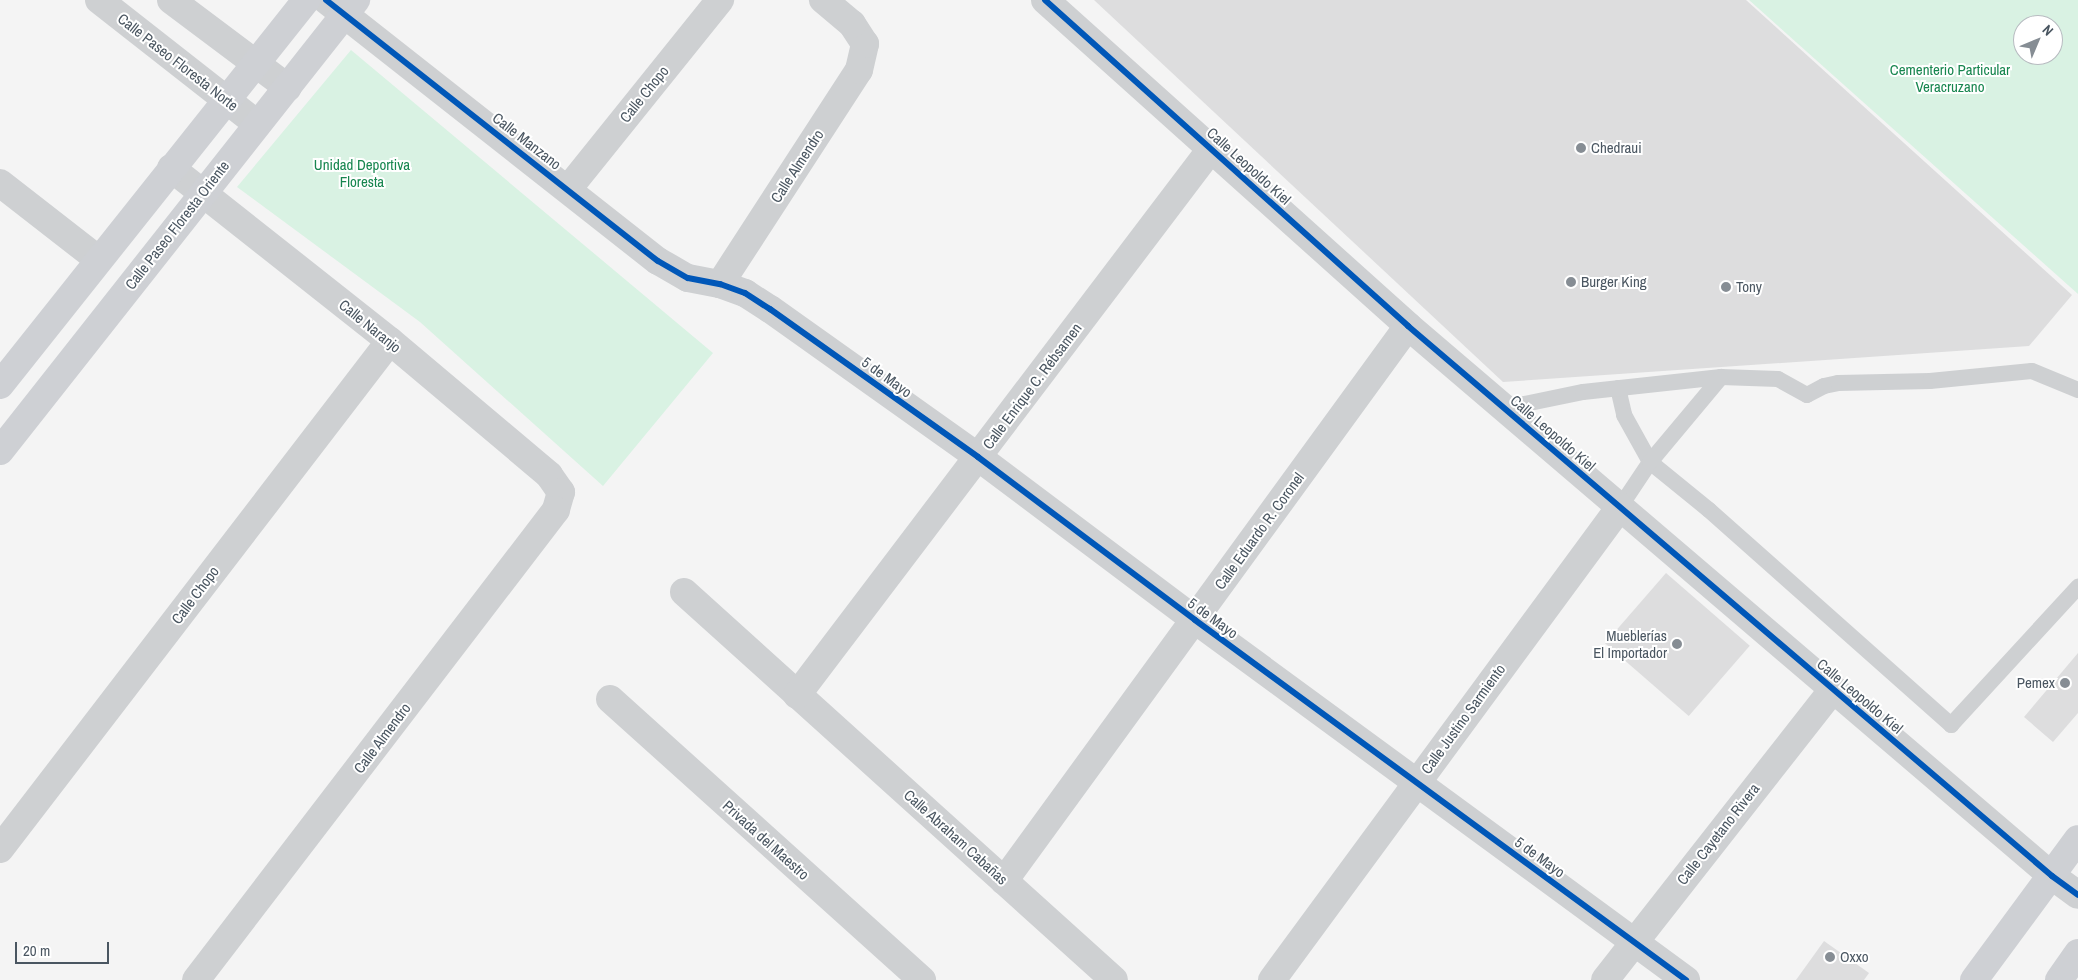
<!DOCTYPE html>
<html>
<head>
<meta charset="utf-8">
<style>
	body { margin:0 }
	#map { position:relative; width:2078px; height:980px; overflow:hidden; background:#f4f4f4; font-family:"Archivo Narrow",sans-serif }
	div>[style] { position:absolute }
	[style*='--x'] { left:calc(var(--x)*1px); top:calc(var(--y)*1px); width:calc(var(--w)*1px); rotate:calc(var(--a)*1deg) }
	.green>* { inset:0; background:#d9f2e3 }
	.building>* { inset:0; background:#ddddde; transform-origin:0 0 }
	.lane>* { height:16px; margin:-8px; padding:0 8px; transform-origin:8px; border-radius:8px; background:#ced0d2 }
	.street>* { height:28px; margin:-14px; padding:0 14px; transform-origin:14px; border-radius:14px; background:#ced0d2 }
	.secondary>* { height:28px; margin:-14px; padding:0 14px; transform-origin:14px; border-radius:14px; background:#ced0d4 }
	.cycleway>* { height:6px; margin:-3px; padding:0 3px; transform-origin:3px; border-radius:3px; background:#0057b8 }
	.dots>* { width:14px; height:14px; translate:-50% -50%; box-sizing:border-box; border:2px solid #fff; border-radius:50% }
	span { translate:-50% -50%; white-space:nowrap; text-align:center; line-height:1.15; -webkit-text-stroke:4px #fff; paint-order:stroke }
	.street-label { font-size:15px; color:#4a5661 }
	.park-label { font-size:15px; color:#17864f }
	.poi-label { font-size:15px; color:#4a5661 }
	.left { translate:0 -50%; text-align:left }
	.right { translate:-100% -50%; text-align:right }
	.north { position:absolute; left:2013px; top:15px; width:50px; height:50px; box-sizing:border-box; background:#fff; border:1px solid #b7bbc0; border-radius:50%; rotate:45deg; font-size:14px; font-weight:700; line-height:20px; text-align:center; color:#4a5661 }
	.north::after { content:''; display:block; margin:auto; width:18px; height:22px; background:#868d94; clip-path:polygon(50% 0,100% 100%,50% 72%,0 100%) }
	.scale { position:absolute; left:15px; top:942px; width:94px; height:22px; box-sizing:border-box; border:2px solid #4a5661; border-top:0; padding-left:6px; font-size:15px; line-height:18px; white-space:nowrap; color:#4a5661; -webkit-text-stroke:4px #fff; paint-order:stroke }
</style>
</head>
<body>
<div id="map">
	<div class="green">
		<div style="clip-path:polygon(evenodd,1749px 0,2078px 0,2078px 294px,1749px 0,2023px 25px,2053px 25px,2053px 55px,2023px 55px,2023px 25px)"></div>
		<div style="clip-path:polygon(351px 50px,713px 353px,603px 486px,420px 322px,237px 187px)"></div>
	</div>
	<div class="building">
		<div style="clip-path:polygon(1094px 0,1746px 0,2072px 295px,2029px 346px,1503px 382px)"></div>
		<div style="left:1666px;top:573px;width:111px;height:93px;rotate:41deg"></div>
		<div style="clip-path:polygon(2078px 653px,2078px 713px,2053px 742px,2024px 717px)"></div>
		<div style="clip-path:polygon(1824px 941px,1869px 973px,1864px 980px,1796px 980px)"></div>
	</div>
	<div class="lane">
		<div style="--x:1618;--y:388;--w:28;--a:77"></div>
		<div style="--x:1624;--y:415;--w:54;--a:61"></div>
		<div style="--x:1650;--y:462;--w:76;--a:39.1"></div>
		<div style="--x:1709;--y:510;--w:324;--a:41.6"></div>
		<div style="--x:1951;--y:725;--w:188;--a:-47.4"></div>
		<div style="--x:1505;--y:408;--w:80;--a:-11.6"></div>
		<div style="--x:1583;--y:392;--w:139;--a:-6.2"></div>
		<div style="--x:1721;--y:377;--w:57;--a:2"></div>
		<div style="--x:1778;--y:379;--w:33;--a:29"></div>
		<div style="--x:1807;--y:395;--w:19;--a:-28"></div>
		<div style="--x:1824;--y:386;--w:14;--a:-12"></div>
		<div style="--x:1838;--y:383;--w:92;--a:-1.2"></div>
		<div style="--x:1930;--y:381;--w:102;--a:-5.6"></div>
		<div style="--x:2032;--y:371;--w:50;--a:22.4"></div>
		<div style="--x:1620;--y:507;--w:54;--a:-56.3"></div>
		<div style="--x:1650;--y:462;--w:111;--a:-50.1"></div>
	</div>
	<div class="street">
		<div style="--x:99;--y:0;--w:201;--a:38.1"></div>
		<div style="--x:171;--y:0;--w:146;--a:36.9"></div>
		<div style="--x:326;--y:0;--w:422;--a:38.2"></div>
		<div style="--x:658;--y:261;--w:34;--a:30"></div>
		<div style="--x:688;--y:278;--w:33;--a:11"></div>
		<div style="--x:720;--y:284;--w:27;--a:20"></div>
		<div style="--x:745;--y:293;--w:30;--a:33"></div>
		<div style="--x:770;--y:309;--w:255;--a:35.4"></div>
		<div style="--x:978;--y:457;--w:271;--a:36.9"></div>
		<div style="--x:1195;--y:620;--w:609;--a:36.25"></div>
		<div style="--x:1045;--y:0;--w:488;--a:41.9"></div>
		<div style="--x:1408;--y:326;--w:847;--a:40.5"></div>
		<div style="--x:2052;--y:876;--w:32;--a:36"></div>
		<div style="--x:171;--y:168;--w:279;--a:38.3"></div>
		<div style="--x:390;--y:341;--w:208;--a:40.1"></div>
		<div style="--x:549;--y:475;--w:21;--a:55"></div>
		<div style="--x:561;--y:492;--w:19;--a:106"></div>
		<div style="--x:556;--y:510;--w:592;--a:127.45"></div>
		<div style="--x:0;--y:183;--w:125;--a:37.9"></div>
		<div style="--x:568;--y:189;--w:243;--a:-51.2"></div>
		<div style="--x:720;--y:284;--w:255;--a:-57"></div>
		<div style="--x:859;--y:70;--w:27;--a:-77"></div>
		<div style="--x:865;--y:44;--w:24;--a:-123"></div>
		<div style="--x:852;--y:24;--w:38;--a:-140"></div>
		<div style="--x:684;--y:592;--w:579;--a:42.06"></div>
		<div style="--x:797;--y:695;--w:685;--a:-52.83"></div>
		<div style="--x:610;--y:699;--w:420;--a:42"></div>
		<div style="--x:0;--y:849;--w:640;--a:-52.49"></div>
		<div style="--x:1004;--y:881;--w:686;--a:-53.95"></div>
		<div style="--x:1272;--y:980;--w:587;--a:-53.66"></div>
		<div style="--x:1605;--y:980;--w:370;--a:-51.9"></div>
	</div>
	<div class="secondary">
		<div style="--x:0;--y:385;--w:492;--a:-51.5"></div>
		<div style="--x:0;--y:451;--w:575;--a:-51.71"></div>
		<div style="--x:1974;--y:980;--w:175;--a:-53.6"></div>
		<div style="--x:2059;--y:980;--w:33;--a:-55"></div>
	</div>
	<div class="cycleway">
		<div style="--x:326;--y:0;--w:422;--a:38.2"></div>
		<div style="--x:658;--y:261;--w:34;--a:30"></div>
		<div style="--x:688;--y:278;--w:33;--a:11"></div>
		<div style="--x:720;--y:284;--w:27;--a:20"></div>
		<div style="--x:745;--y:293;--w:30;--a:33"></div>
		<div style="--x:770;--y:309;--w:255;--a:35.4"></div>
		<div style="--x:978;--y:457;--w:271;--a:36.9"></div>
		<div style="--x:1195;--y:620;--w:609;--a:36.25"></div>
		<div style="--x:1045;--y:0;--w:488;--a:41.9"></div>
		<div style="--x:1408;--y:326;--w:847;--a:40.5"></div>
		<div style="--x:2052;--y:876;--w:32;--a:36"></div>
	</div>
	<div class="dots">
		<div style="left:1581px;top:148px;background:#868d94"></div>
		<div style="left:1571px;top:282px;background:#868d94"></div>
		<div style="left:1726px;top:287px;background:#868d94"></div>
		<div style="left:1677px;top:644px;background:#868d94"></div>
		<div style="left:2065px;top:683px;background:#868d94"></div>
		<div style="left:1830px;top:957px;background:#868d94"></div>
	</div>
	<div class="street-label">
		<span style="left:178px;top:62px;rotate:38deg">Calle Paseo Floresta Norte</span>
		<span style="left:644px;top:94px;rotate:-51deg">Calle Chopo</span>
		<span style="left:527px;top:141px;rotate:38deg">Calle Manzano</span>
		<span style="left:797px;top:166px;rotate:-57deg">Calle Almendro</span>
		<span style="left:1249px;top:166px;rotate:42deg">Calle Leopoldo Kiel</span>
		<span style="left:177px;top:225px;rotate:-52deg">Calle Paseo Floresta Oriente</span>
		<span style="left:370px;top:326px;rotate:39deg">Calle Naranjo</span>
		<span style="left:887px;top:377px;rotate:36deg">5 de Mayo</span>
		<span style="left:1032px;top:386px;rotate:-53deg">Calle Enrique C. Rébsamen</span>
		<span style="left:1553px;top:433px;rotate:41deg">Calle Leopoldo Kiel</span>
		<span style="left:1259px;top:531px;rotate:-54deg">Calle Eduardo R. Coronel</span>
		<span style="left:195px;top:595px;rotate:-53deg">Calle Chopo</span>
		<span style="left:1213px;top:618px;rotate:36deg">5 de Mayo</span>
		<span style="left:1860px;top:696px;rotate:40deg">Calle Leopoldo Kiel</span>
		<span style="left:1463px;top:719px;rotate:-54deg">Calle Justino Sarmiento</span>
		<span style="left:382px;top:738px;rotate:-53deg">Calle Almendro</span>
		<span style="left:1718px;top:834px;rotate:-52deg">Calle Cayetano Rivera</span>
		<span style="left:956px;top:837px;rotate:42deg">Calle Abraham Cabañas</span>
		<span style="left:766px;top:840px;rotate:42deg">Privada del Maestro</span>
		<span style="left:1540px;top:857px;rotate:36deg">5 de Mayo</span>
	</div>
	<div class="park-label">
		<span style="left:1950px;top:78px">Cementerio Particular<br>Veracruzano</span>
		<span style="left:362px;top:173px">Unidad Deportiva<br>Floresta</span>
	</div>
	<div class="poi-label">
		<span class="left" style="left:1591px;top:148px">Chedraui</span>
		<span class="left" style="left:1581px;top:282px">Burger King</span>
		<span class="left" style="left:1736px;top:287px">Tony</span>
		<span class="right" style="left:1667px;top:644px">Mueblerías<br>El Importador</span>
		<span class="right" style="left:2055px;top:683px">Pemex</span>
		<span class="left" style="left:1840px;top:957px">Oxxo</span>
	</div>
	<div class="north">N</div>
	<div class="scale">20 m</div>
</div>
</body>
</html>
